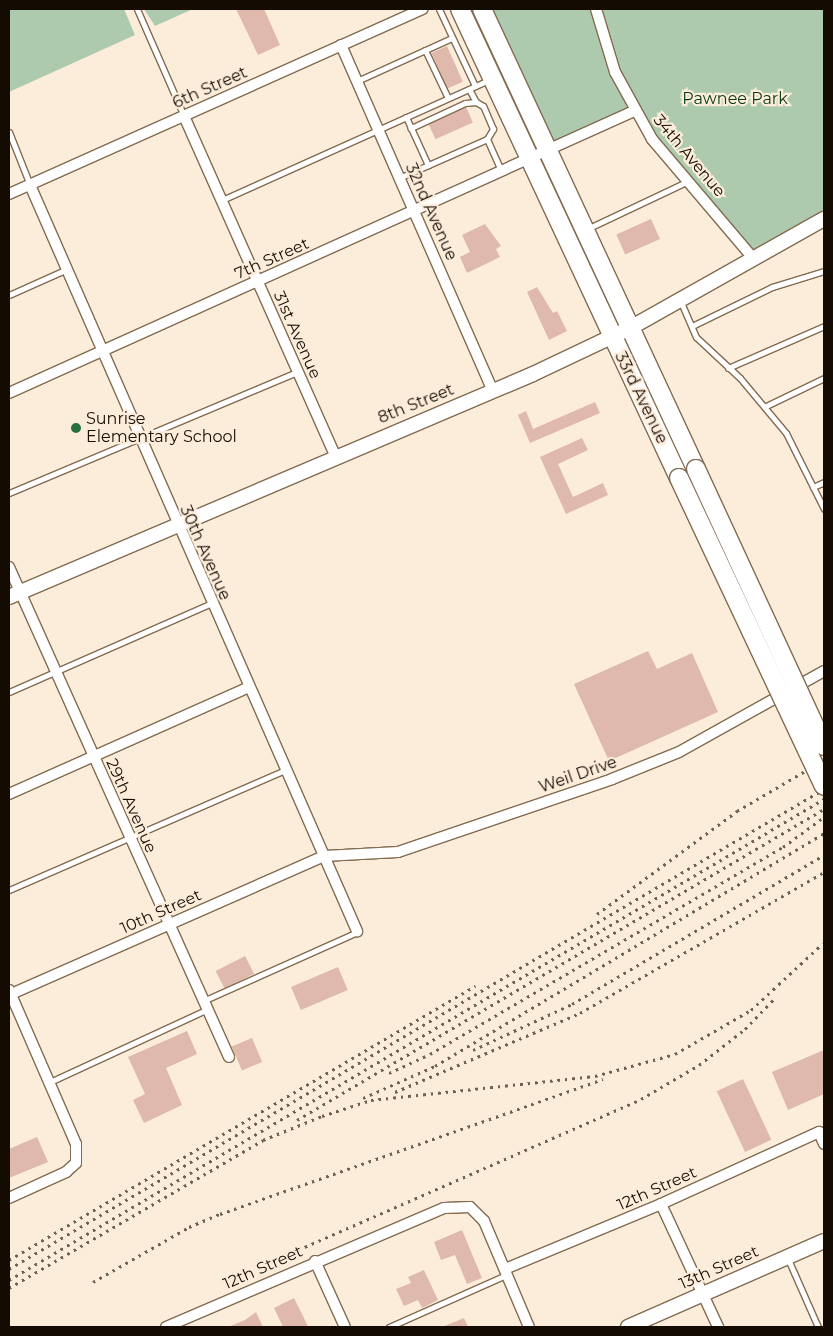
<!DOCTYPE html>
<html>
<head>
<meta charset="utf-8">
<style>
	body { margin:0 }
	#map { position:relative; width:833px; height:1336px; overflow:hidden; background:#fceddb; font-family:Montserrat,sans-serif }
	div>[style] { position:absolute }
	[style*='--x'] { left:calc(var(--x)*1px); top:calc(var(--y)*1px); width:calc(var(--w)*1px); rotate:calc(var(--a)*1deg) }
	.green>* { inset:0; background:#adcaae }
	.building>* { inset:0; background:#dfb9ab; transform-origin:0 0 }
	.roads { filter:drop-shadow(1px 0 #826b51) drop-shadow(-1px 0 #826b51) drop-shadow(0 1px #826b51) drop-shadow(0 -1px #826b51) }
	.lane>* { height:5px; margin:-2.5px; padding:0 2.5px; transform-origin:2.5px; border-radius:2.5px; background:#fff }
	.street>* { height:10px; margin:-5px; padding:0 5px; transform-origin:5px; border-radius:5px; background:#fff }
	.secondary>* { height:14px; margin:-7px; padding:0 7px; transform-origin:7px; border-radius:7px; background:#fff }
	.highway>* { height:18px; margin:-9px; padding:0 9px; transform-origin:9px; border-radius:9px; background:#fff }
	.rail>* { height:3px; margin-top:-1.5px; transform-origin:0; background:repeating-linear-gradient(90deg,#6c6155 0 2.5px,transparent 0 7.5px) }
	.bridges { filter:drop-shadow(1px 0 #826b51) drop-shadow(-1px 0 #826b51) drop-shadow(0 1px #826b51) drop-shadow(0 -1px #826b51) }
	.highway-bridge>* { height:18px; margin:-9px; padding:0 9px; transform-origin:9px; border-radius:9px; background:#fff }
	.dots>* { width:14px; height:14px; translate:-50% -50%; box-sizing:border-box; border:2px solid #fceddb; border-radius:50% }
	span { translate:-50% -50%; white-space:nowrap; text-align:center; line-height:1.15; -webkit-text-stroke:4.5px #fceddb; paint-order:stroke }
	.street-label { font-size:16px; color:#140b03 }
	.park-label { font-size:16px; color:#063a0f }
	.poi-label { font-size:16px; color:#140b03 }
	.left { translate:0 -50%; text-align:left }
	.frame { position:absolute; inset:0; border:10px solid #140b03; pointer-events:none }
</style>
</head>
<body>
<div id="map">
	<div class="green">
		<div style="clip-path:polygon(9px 9px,124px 9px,135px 35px,9px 92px)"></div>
		<div style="clip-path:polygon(144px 9px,193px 9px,155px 26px)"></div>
		<div style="clip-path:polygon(482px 9px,824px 9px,824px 219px,752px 257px,634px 111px,548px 152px)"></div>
	</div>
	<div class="building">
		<div style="clip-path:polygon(236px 9px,264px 9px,280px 45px,258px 55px)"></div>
		<div style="left:447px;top:46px;width:39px;height:17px;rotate:66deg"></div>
		<div style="left:466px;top:107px;width:17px;height:41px;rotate:66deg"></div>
		<div style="left:651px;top:219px;width:22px;height:38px;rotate:66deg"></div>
		<div style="clip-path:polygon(485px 224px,501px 246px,496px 249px,500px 257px,467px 273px,460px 257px,470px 252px,462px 235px)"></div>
		<div style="clip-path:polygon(537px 287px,553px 313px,557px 311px,567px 331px,549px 340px,527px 292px)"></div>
		<div style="clip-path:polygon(595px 402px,600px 413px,530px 443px,518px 415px,526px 411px,533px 429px)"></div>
		<div style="clip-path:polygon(582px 438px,588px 450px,558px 464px,573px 497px,603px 483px,608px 495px,566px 514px,540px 457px)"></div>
		<div style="clip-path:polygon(648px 651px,657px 669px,692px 653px,718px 712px,609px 761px,574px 684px)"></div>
		<div style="left:245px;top:956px;width:20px;height:33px;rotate:63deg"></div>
		<div style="left:338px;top:967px;width:25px;height:51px;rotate:67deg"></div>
		<div style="clip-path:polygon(187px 1031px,197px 1054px,166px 1068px,182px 1105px,144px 1123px,133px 1100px,145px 1094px,128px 1057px)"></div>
		<div style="left:252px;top:1038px;width:26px;height:22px;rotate:67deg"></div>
		<div style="clip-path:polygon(824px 1050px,824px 1094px,788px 1110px,772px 1072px)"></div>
		<div style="left:743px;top:1079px;width:67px;height:29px;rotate:65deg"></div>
		<div style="clip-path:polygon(37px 1137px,48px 1162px,9px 1178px,9px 1149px)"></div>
		<div style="clip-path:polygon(462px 1230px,482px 1278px,467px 1284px,455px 1255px,441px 1260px,434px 1242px)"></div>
		<div style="clip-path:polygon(424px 1270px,438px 1300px,422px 1308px,418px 1300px,404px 1306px,396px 1289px,411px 1283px,408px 1277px)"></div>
		<div style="clip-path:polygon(294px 1298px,304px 1318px,308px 1327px,283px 1327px,274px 1308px)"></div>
		<div style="clip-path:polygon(256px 1312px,263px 1327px,228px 1327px,245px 1320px)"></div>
		<div style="clip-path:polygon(464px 1318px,468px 1327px,442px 1327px)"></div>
	</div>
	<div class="roads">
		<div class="lane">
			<div style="--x:137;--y:9;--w:117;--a:66.3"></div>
			<div style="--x:439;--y:9;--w:85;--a:64.9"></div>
			<div style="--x:425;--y:50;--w:53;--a:64.4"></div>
			<div style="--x:357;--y:81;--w:104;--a:-24.4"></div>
			<div style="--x:469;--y:89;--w:15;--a:62"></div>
			<div style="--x:406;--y:117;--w:53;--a:65.4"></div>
			<div style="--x:9;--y:132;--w:57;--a:68.4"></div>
			<div style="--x:487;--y:139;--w:36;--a:66"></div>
			<div style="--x:399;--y:178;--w:96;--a:-23.9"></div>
			<div style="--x:487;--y:139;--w:12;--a:-59"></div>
			<div style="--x:493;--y:129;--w:25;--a:-113"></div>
			<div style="--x:483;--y:106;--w:8;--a:-150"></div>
			<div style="--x:476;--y:102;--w:11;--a:175"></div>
			<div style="--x:465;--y:103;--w:60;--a:155.2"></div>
			<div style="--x:222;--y:200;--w:295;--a:-24.2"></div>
			<div style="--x:587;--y:229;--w:112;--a:-25.4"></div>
			<div style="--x:9;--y:295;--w:64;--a:-24.1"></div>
			<div style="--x:680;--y:300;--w:40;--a:66.6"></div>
			<div style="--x:696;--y:337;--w:60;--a:43"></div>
			<div style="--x:740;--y:378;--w:72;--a:50.1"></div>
			<div style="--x:786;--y:433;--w:85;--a:63.4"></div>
			<div style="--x:692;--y:326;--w:89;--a:-26"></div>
			<div style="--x:772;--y:287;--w:54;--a:-17.1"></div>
			<div style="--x:728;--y:368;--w:105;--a:-23.6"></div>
			<div style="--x:766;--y:406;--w:64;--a:-25.8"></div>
			<div style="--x:813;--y:487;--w:12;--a:-24"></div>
			<div style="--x:9;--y:493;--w:312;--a:-22.8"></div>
			<div style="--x:9;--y:692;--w:222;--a:-23.7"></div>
			<div style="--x:9;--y:890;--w:301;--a:-23.5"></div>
			<div style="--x:203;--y:1001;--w:169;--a:-24.1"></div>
			<div style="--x:50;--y:1082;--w:172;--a:-24.8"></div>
			<div style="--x:788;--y:1259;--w:74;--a:66.2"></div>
			<div style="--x:389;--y:1327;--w:128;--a:-24"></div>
		</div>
		<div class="street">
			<div style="--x:596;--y:9;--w:66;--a:73.2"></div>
			<div style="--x:615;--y:72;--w:77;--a:61.1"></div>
			<div style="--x:652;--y:139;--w:155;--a:49.7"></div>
			<div style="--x:341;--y:45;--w:379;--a:66.3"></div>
			<div style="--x:184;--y:116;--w:371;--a:66"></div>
			<div style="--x:30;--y:185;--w:815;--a:66.33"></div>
			<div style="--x:9;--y:194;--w:453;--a:-24.1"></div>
			<div style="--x:9;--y:393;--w:686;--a:-24.28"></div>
			<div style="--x:9;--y:567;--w:537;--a:65.82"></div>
			<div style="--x:9;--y:794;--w:263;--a:-24"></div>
			<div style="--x:9;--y:995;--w:344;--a:-23.8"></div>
			<div style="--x:324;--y:856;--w:74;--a:-3.1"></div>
			<div style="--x:398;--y:852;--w:226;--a:-18.8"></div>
			<div style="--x:612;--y:779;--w:72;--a:-21.9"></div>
			<div style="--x:679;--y:752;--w:166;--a:-29.2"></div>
			<div style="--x:9;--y:1198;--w:63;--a:-24.5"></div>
			<div style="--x:66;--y:1172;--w:13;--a:-42"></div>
			<div style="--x:76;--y:1163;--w:19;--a:-90"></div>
			<div style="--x:76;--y:1144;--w:168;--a:-113.5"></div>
			<div style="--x:661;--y:1204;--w:136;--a:65.1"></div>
			<div style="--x:315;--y:1261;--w:72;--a:65.6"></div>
			<div style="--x:505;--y:1269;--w:169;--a:-22.6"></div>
			<div style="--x:661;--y:1204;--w:174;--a:-24.5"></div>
			<div style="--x:819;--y:1132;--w:13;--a:67"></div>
			<div style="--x:166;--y:1327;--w:302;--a:-23.2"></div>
			<div style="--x:444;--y:1208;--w:26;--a:-2"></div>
			<div style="--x:470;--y:1207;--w:20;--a:45"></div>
			<div style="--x:484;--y:1221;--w:115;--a:67"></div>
		</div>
		<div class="secondary">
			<div style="--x:9;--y:597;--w:569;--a:-23.05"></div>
			<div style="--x:533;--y:374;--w:110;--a:-25.4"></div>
			<div style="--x:632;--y:327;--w:220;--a:-29.4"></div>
			<div style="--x:628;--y:1327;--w:214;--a:-23.7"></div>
		</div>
		<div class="highway">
			<div style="--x:460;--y:9;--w:518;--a:64.97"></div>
			<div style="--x:482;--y:9;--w:507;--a:65.05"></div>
		</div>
	</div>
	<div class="rail">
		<div style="--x:597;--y:914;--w:174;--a:-36.3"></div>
		<div style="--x:737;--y:811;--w:101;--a:-30.4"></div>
		<div style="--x:473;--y:1050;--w:109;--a:-24.9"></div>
		<div style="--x:572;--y:1004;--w:293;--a:-30.6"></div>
		<div style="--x:389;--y:1073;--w:45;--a:-24.9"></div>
		<div style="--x:430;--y:1054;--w:409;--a:-30.4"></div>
		<div style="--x:783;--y:847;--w:51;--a:-36.2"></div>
		<div style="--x:395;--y:1092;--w:201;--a:-23.1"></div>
		<div style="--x:580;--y:1013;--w:282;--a:-30"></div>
		<div style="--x:363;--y:1098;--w:79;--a:-24"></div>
		<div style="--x:435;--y:1066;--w:453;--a:-30.9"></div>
		<div style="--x:297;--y:1120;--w:612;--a:-30.55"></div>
		<div style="--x:9;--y:1260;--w:541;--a:-30.45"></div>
		<div style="--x:9;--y:1269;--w:946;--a:-30.5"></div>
		<div style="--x:243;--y:1274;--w:435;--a:-23.7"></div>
		<div style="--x:641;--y:1099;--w:67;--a:-30.4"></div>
		<div style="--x:699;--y:1065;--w:58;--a:-38"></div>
		<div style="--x:745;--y:1029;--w:43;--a:-45.9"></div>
		<div style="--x:9;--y:1280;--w:946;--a:-30.55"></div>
		<div style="--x:93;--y:1282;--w:111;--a:-29.8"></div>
		<div style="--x:189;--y:1227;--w:34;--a:-23"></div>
		<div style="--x:220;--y:1214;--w:406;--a:-19.4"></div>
		<div style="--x:9;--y:1288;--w:294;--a:-30.2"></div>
		<div style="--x:263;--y:1140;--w:64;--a:-22.1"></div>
		<div style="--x:322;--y:1116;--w:52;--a:-18.1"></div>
		<div style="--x:371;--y:1100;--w:225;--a:-6.1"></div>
		<div style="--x:595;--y:1076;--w:83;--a:-15.4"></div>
		<div style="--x:675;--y:1054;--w:88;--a:-30.1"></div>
		<div style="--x:751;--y:1010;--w:98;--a:-42.9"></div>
	</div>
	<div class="bridges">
		<div class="highway-bridge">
			<div style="--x:696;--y:469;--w:305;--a:65.2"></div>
			<div style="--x:679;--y:478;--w:340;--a:64.8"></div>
		</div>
	</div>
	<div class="dots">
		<div style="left:76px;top:428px;background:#28703c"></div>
	</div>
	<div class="street-label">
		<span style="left:210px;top:88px;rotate:-24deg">6th Street</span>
		<span style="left:689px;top:156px;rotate:50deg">34th Avenue</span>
		<span style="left:431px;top:212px;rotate:66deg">32nd Avenue</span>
		<span style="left:272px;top:259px;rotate:-24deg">7th Street</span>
		<span style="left:297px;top:335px;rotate:66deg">31st Avenue</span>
		<span style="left:641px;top:398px;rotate:64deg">33rd Avenue</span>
		<span style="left:416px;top:404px;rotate:-22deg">8th Street</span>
		<span style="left:205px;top:553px;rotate:66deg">30th Avenue</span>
		<span style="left:578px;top:775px;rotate:-19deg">Weil Drive</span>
		<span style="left:131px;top:806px;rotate:66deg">29th Avenue</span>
		<span style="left:161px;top:912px;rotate:-24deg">10th Street</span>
		<span style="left:657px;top:1189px;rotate:-24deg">12th Street</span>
		<span style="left:263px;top:1268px;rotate:-24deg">12th Street</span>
		<span style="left:719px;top:1268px;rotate:-24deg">13th Street</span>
	</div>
	<div class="park-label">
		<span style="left:735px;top:99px">Pawnee Park</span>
	</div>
	<div class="poi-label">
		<span class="left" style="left:86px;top:428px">Sunrise<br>Elementary School</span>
	</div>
	<div class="frame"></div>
</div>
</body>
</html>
